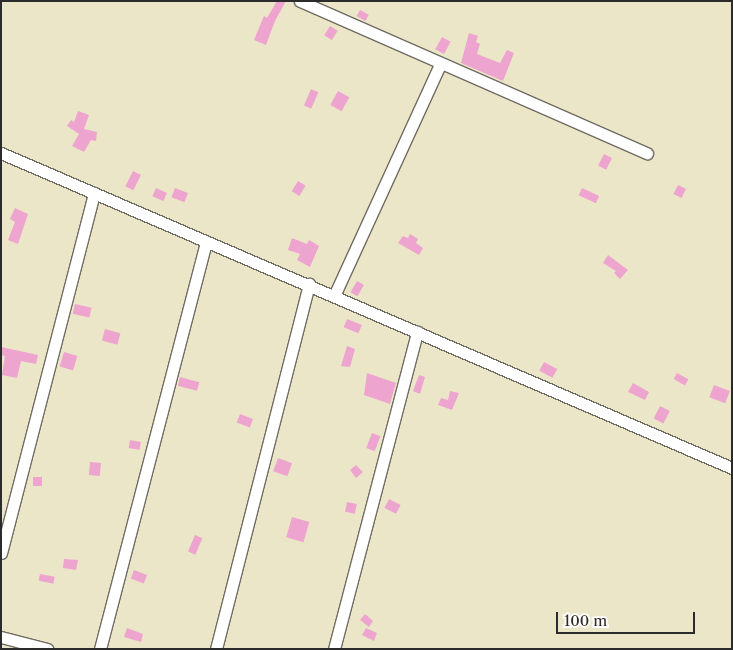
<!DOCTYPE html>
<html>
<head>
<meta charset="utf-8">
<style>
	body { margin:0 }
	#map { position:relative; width:733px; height:650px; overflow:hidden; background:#ece6c9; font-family:"Libre Caslon Text",serif }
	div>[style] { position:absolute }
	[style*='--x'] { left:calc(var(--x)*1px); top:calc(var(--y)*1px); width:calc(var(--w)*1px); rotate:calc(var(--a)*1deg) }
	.building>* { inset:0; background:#eda4cf; transform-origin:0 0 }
	.roads { filter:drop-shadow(1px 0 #6f6c62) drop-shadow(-1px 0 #6f6c62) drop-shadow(0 1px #6f6c62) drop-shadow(0 -1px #6f6c62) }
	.minor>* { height:11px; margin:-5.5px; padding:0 5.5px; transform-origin:5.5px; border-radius:5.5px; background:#fff }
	span { translate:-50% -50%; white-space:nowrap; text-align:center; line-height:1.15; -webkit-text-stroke:4px #fdfcf7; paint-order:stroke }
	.frame { position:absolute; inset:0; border:2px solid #2b2b2b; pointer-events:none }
	.scale { position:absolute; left:556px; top:612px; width:139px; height:22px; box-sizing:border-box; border:2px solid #2b2b2b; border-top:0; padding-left:6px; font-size:15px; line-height:18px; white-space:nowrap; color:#2b2b2b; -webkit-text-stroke:4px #fdfcf7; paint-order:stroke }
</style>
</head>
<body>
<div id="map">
	<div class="building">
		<div style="clip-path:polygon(277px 1px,286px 1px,275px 21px,266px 45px,254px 40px,264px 16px,267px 18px)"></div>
		<div style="left:360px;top:10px;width:10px;height:7px;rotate:29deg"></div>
		<div style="left:330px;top:26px;width:9px;height:11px;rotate:32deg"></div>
		<div style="clip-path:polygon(469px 33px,478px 36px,476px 42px,480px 44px,477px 54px,500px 63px,507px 50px,514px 53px,503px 81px,461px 63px)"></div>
		<div style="left:442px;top:37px;width:10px;height:14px;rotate:29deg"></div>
		<div style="left:311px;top:89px;width:8px;height:18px;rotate:23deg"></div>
		<div style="left:338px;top:91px;width:13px;height:16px;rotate:29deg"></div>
		<div style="clip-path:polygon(78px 111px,89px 115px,84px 129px,97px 132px,96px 141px,91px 140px,84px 152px,72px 146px,79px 134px,67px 126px,71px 120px,74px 122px)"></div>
		<div style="left:604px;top:154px;width:9px;height:13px;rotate:27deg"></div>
		<div style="left:133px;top:171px;width:9px;height:17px;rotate:27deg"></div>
		<div style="left:298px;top:181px;width:9px;height:12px;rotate:32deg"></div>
		<div style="left:678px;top:185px;width:9px;height:10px;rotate:27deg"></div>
		<div style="left:156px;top:188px;width:12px;height:9px;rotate:24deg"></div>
		<div style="left:175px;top:188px;width:14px;height:10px;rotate:21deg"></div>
		<div style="left:582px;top:188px;width:19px;height:8px;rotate:25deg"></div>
		<div style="clip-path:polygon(15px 208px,28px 214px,18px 244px,8px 240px,15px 222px,10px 219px)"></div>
		<div style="clip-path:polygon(410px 234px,418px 239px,416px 243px,423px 248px,419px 255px,398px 243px,403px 236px,408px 238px)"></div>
		<div style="clip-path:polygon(292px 238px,307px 244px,309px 240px,319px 246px,310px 267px,297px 260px,300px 254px,288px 250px)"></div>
		<div style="clip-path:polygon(608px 255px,628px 270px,620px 279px,614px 273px,616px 271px,603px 263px)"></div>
		<div style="left:357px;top:281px;width:8px;height:13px;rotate:30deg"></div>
		<div style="left:75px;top:304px;width:17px;height:10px;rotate:13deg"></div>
		<div style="left:347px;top:319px;width:16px;height:9px;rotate:22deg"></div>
		<div style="left:105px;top:329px;width:16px;height:12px;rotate:15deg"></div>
		<div style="clip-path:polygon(347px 346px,355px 349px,350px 367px,341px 366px)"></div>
		<div style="clip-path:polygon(1px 347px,38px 355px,36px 364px,21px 361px,17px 378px,2px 375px,5px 356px,1px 355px)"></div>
		<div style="left:64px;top:352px;width:14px;height:15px;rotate:17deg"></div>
		<div style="left:544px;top:362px;width:15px;height:10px;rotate:28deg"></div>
		<div style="clip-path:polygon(367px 373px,396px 383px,390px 404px,364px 395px)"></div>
		<div style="left:677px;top:373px;width:13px;height:7px;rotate:29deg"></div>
		<div style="clip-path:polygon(419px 375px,425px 377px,420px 394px,413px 391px)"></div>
		<div style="left:180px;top:377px;width:20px;height:9px;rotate:15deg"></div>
		<div style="clip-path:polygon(633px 383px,649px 392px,645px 400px,628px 392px)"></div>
		<div style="left:714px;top:385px;width:17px;height:13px;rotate:21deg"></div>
		<div style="clip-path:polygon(450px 391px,459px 393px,452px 410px,438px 405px,441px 398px,448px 400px)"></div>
		<div style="left:660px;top:406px;width:11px;height:14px;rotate:27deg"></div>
		<div style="left:240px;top:414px;width:14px;height:9px;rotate:21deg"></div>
		<div style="left:372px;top:433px;width:9px;height:16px;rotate:21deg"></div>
		<div style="left:130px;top:440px;width:11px;height:8px;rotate:10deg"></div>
		<div style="left:278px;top:458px;width:15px;height:14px;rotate:20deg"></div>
		<div style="left:90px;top:462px;width:11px;height:13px;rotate:5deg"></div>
		<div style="clip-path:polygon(356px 465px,363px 472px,356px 478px,350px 470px)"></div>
		<div style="left:33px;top:477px;width:9px;height:9px"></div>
		<div style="left:389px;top:499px;width:13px;height:10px;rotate:27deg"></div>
		<div style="left:347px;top:502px;width:10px;height:10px;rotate:11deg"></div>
		<div style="left:292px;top:517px;width:18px;height:21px;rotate:16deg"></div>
		<div style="left:195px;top:535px;width:8px;height:18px;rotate:23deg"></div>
		<div style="clip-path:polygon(64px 559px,78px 560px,76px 570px,63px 568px)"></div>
		<div style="left:134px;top:570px;width:14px;height:9px;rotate:21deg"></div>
		<div style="left:40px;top:574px;width:15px;height:7px;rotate:11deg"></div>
		<div style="clip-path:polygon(365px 614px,373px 621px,369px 627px,360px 620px)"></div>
		<div style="clip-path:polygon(127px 628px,143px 634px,141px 642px,124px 637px)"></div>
		<div style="clip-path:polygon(366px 628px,377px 633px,374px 641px,362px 635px)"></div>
	</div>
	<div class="roads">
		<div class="minor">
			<div style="--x:300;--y:1;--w:379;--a:23.7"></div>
			<div style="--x:1;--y:153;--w:796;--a:23.31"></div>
			<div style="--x:334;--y:296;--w:255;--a:-65.4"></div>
			<div style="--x:1;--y:553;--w:372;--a:-75.5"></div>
			<div style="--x:1;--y:637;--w:48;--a:14.6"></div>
			<div style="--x:100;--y:649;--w:421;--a:-75.4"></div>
			<div style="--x:216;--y:649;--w:377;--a:-75.7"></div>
			<div style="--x:334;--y:649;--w:328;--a:-75.3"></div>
		</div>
	</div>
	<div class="frame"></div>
	<div class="scale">100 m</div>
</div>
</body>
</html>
